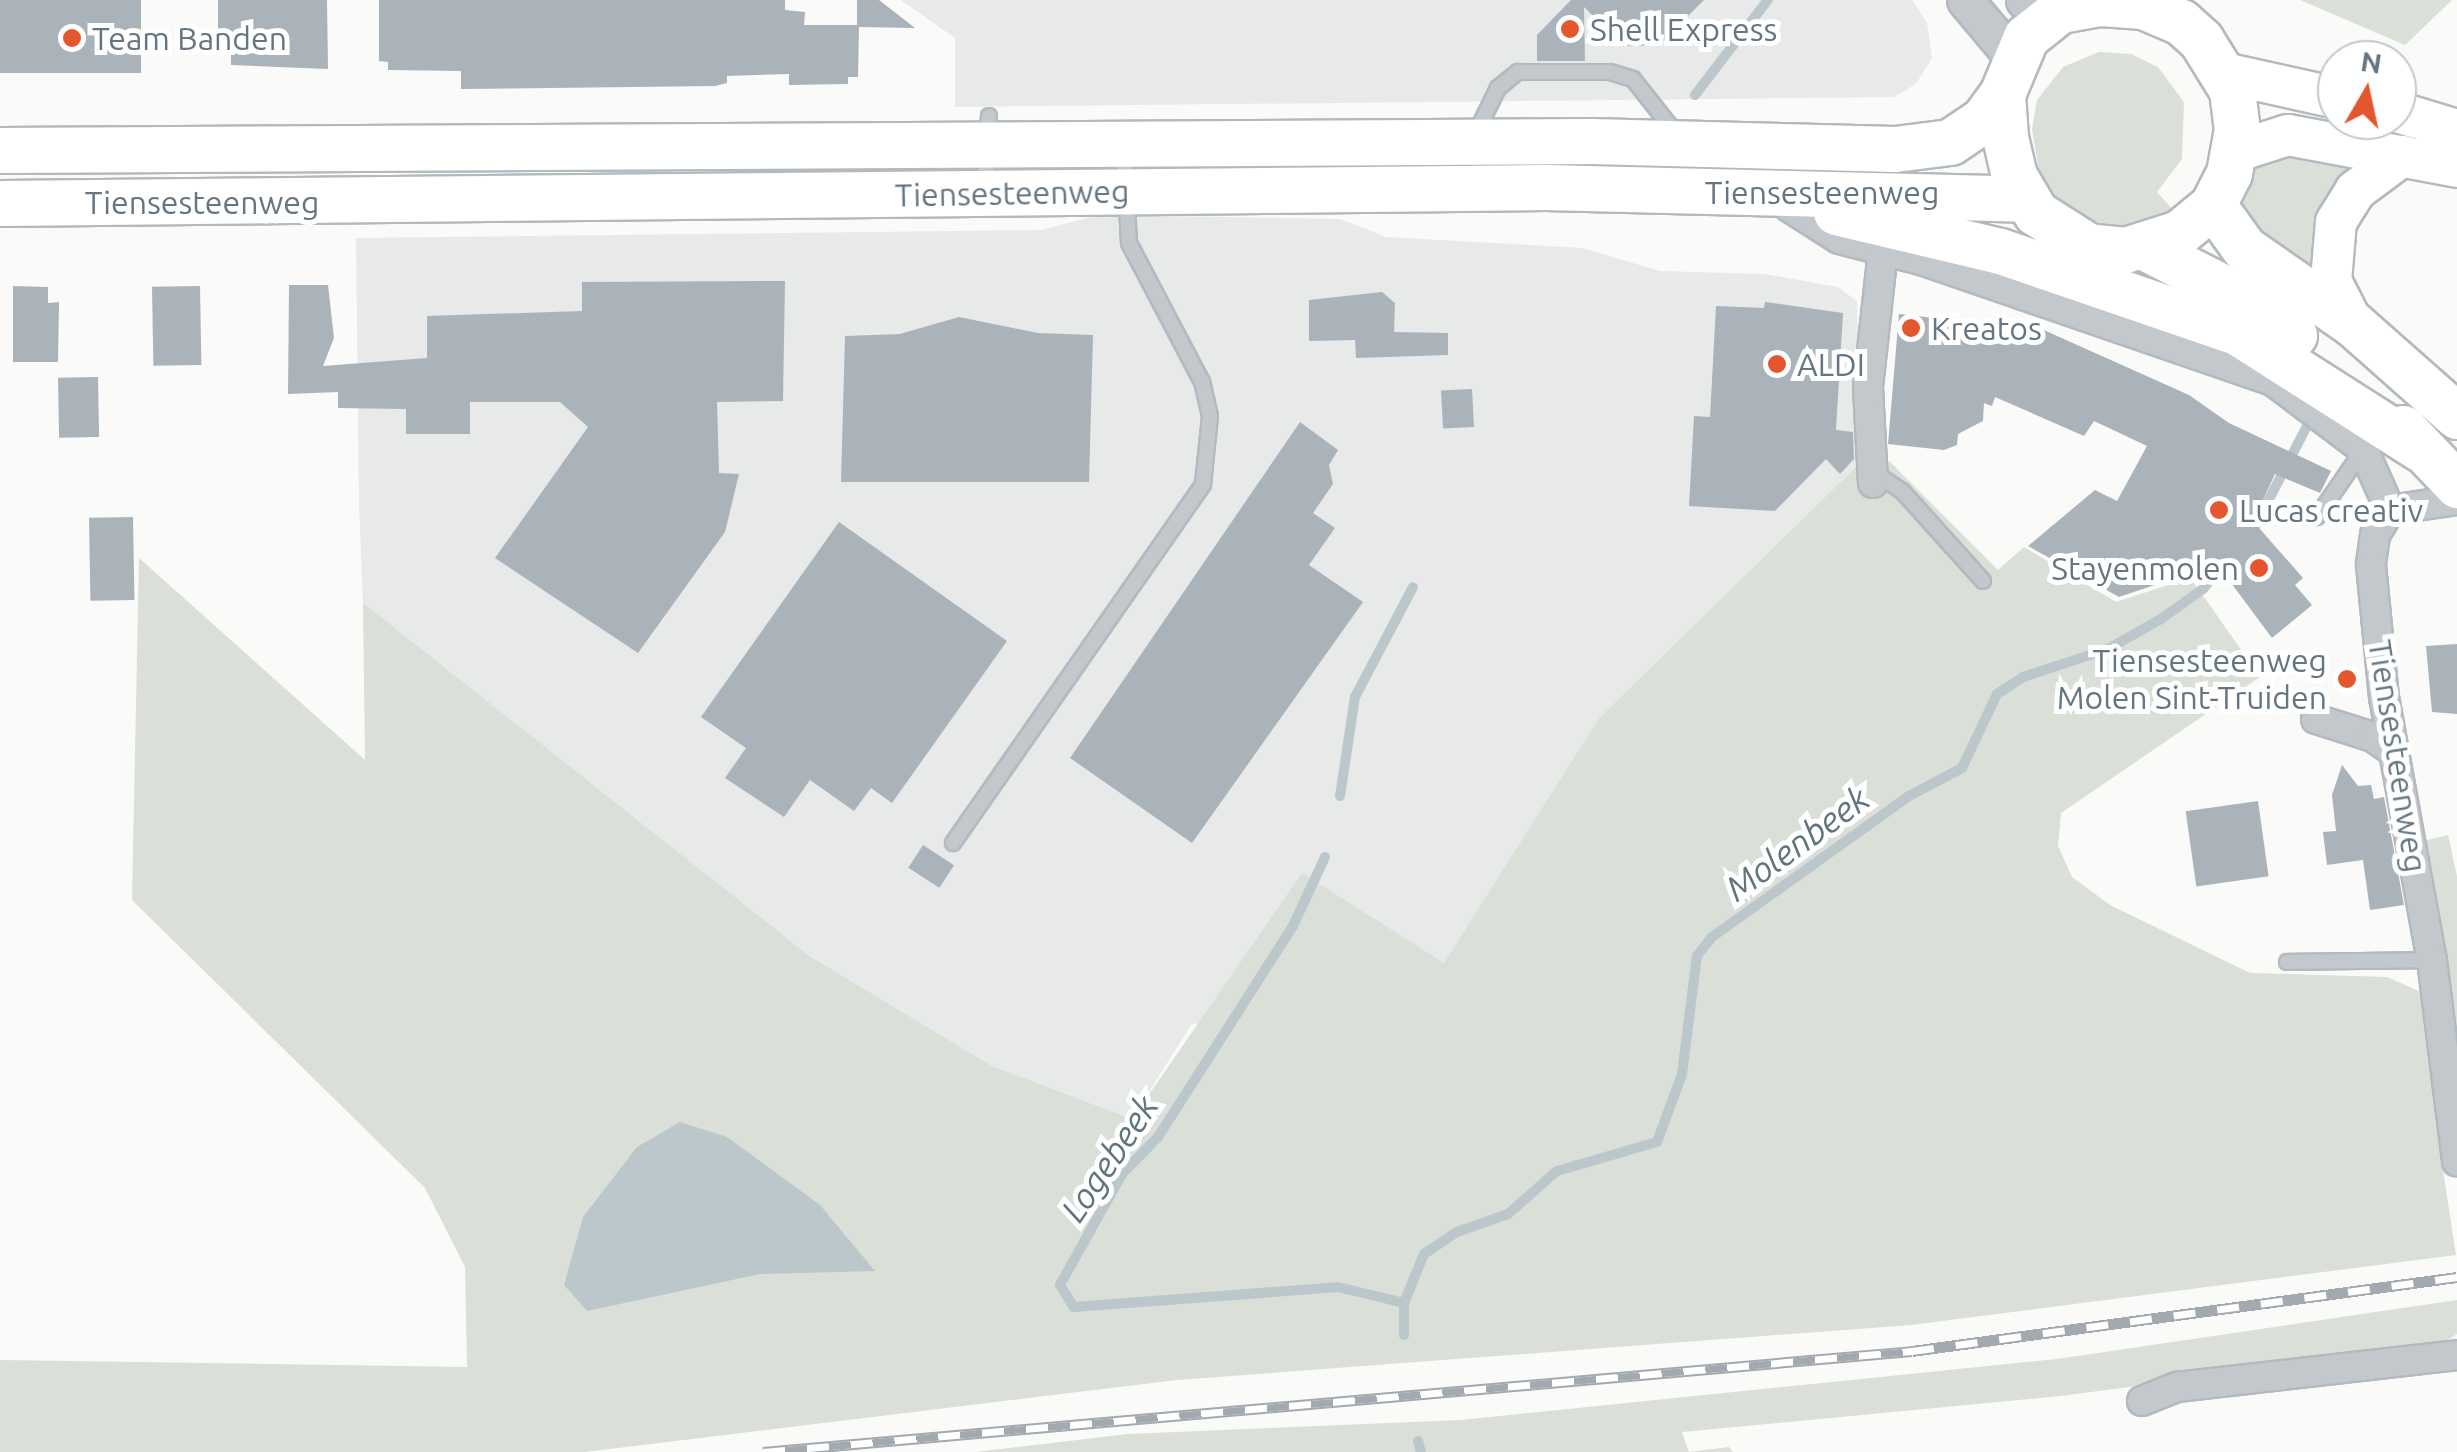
<!DOCTYPE html>
<html>
<head>
<meta charset="utf-8">
<style>
	body { margin:0 }
	#map { position:relative; width:2457px; height:1452px; overflow:hidden; background:#fafaf8; font-family:Ubuntu,sans-serif }
	div>[style] { position:absolute }
	[style*='--x'] { left:calc(var(--x)*1px); top:calc(var(--y)*1px); width:calc(var(--w)*1px); rotate:calc(var(--a)*1deg) }
	.built>* { inset:0; background:#e8e9e9 }
	.green>* { inset:0; background:#dadfd7 }
	.water>* { inset:0; background:#bbc7cb }
	.stream>* { height:10px; margin:-5px; padding:0 5px; transform-origin:5px; border-radius:5px; background:#bbc7cb }
	.building>* { inset:0; background:#aab3b9; transform-origin:0 0 }
	.roads { filter:drop-shadow(2px 0 #b3babf) drop-shadow(-2px 0 #b3babf) drop-shadow(0 2px #b3babf) drop-shadow(0 -2px #b3babf) }
	.service>* { height:14px; margin:-7px; padding:0 7px; transform-origin:7px; border-radius:7px; background:#c3c8cc }
	.minor>* { height:28px; margin:-14px; padding:0 14px; transform-origin:14px; border-radius:14px; background:#c3c8cc }
	.tertiary>* { height:35px; margin:-17.5px; padding:0 17.5px; transform-origin:17.5px; border-radius:17.5px; background:#c3c8cc }
	.secondary>* { height:40px; margin:-20px; padding:0 20px; transform-origin:20px; border-radius:20px; background:#fff }
	.primary>* { height:45px; margin:-22.5px; padding:0 22.5px; transform-origin:22.5px; border-radius:22.5px; background:#fff }
	.rail>* { height:11px; margin-top:-5.5px; transform-origin:0; background:repeating-linear-gradient(90deg,#fff 0 22px,#a2aab0 0 44px); box-sizing:border-box; border-block:2px solid #a2aab0 }
	.dots>* { width:28px; height:28px; translate:-50% -50%; box-sizing:border-box; border:5px solid #fff; border-radius:50% }
	span { translate:-50% -50%; white-space:nowrap; text-align:center; line-height:1.15; -webkit-text-stroke:10px #fff; paint-order:stroke }
	.poi-label { font-size:32px; color:#657683 }
	.left { translate:0 -50%; text-align:left }
	.right { translate:-100% -50%; text-align:right }
	.street-label { font-size:32px; color:#657683 }
	.water-label { font-size:35px; color:#60757c; font-style:italic }
	.north { position:absolute; left:2317px; top:40px; width:100px; height:100px; box-sizing:border-box; background:#fff; border:2px solid #c1c8cd; border-radius:50%; rotate:9deg; font-size:28px; font-weight:700; line-height:40px; text-align:center; color:#657683 }
	.north::after { content:''; display:block; margin:auto; width:35px; height:45px; background:#e4572e; clip-path:polygon(50% 0,100% 100%,50% 72%,0 100%) }
</style>
</head>
<body>
<div id="map">
	<div class="built">
		<div style="clip-path:polygon(901px 0,1912px 0,1927px 23px,1932px 58px,1916px 84px,1894px 97px,955px 107px,955px 38px)"></div>
		<div style="clip-path:polygon(1099px 215px,1340px 219px,1386px 237px,1582px 248px,1660px 271px,1765px 274px,1838px 287px,1857px 301px,1860px 463px,1599px 718px,1444px 964px,1191px 1025px,1132px 1119px,992px 1066px,808px 955px,728px 896px,363px 603px,359px 505px,356px 238px,1041px 230px)"></div>
	</div>
	<div class="green">
		<div style="clip-path:polygon(2300px 0,2452px 0,2405px 45px)"></div>
		<div style="clip-path:polygon(2099px 52px,2131px 54px,2158px 67px,2184px 102px,2182px 159px,2157px 192px,2173px 210px,2156px 219px,2126px 226px,2089px 221px,2059px 203px,2040px 177px,2032px 129px,2037px 100px,2063px 67px)"></div>
		<div style="clip-path:polygon(2279px 153px,2372px 161px,2313px 272px,2261px 236px,2242px 205px,2248px 172px)"></div>
		<div style="clip-path:polygon(1889px 461px,1998px 570px,2024px 547px,2116px 602px,2190px 578px,2209px 604px,2260px 677px,2061px 813px,2058px 846px,2072px 877px,2110px 905px,2250px 973px,2387px 977px,2428px 995px,2436px 1125px,2456px 1255px,1911px 1325px,1177px 1380px,585px 1452px,0 1452px,0 1360px,467px 1367px,465px 1267px,425px 1188px,132px 900px,139px 558px,365px 760px,363px 603px,808px 955px,992px 1066px,1132px 1119px,1302px 873px,1444px 963px,1599px 718px,1860px 463px)"></div>
		<div style="clip-path:polygon(2448px 835px,2457px 876px,2457px 1074px,2423px 841px)"></div>
		<div style="clip-path:polygon(2457px 1300px,2457px 1334px,2438px 1346px,2061px 1396px,1682px 1432px,1689px 1452px,1729px 1447px,1733px 1452px,975px 1452px,1128px 1434px,1461px 1420px,2057px 1359px)"></div>
	</div>
	<div class="water">
		<div style="clip-path:polygon(680px 1122px,727px 1137px,820px 1205px,875px 1271px,760px 1274px,587px 1311px,564px 1285px,583px 1217px,637px 1147px)"></div>
	</div>
	<div class="stream">
		<div style="--x:1695;--y:95;--w:120;--a:-52.5"></div>
		<div style="--x:2251;--y:534;--w:122;--a:-62.6"></div>
		<div style="--x:1340;--y:796;--w:100;--a:-81.4"></div>
		<div style="--x:1355;--y:697;--w:124;--a:-62.2"></div>
		<div style="--x:1325;--y:857;--w:76;--a:114.9"></div>
		<div style="--x:1293;--y:926;--w:250;--a:122.6"></div>
		<div style="--x:1158;--y:1137;--w:52;--a:134.2"></div>
		<div style="--x:1122;--y:1174;--w:127;--a:119.2"></div>
		<div style="--x:1060;--y:1285;--w:26;--a:58"></div>
		<div style="--x:1074;--y:1307;--w:265;--a:-4.3"></div>
		<div style="--x:1338;--y:1287;--w:68;--a:13.6"></div>
		<div style="--x:1404;--y:1335;--w:32;--a:-90"></div>
		<div style="--x:1404;--y:1303;--w:53;--a:-67.8"></div>
		<div style="--x:1424;--y:1254;--w:40;--a:-34"></div>
		<div style="--x:1457;--y:1232;--w:54;--a:-19.4"></div>
		<div style="--x:1508;--y:1214;--w:65;--a:-41.3"></div>
		<div style="--x:1557;--y:1171;--w:104;--a:-16.2"></div>
		<div style="--x:1657;--y:1142;--w:72;--a:-69.8"></div>
		<div style="--x:1682;--y:1074;--w:119;--a:-82.8"></div>
		<div style="--x:1697;--y:956;--w:24;--a:-52"></div>
		<div style="--x:1712;--y:937;--w:242;--a:-35.6"></div>
		<div style="--x:1909;--y:796;--w:60;--a:-27.8"></div>
		<div style="--x:1962;--y:768;--w:82;--a:-64.7"></div>
		<div style="--x:1997;--y:694;--w:31;--a:-33"></div>
		<div style="--x:2023;--y:677;--w:89;--a:-18.2"></div>
		<div style="--x:2108;--y:649;--w:61;--a:-29.5"></div>
		<div style="--x:2161;--y:619;--w:52;--a:-35.5"></div>
		<div style="--x:2203;--y:589;--w:41;--a:-50.9"></div>
		<div style="--x:1418;--y:1441;--w:11;--a:75"></div>
	</div>
	<div class="building">
		<div style="left:0;top:0;width:141px;height:73px"></div>
		<div style="clip-path:polygon(218px 0,327px 0,328px 69px,231px 65px,231px 34px,218px 34px)"></div>
		<div style="clip-path:polygon(379px 0,785px 0,785px 10px,805px 12px,804px 25px,857px 25px,857px 0,879px 0,915px 28px,859px 27px,858px 77px,848px 77px,848px 84px,789px 85px,789px 74px,727px 76px,727px 83px,715px 86px,461px 89px,461px 71px,388px 70px,388px 62px,379px 61px)"></div>
		<div style="clip-path:polygon(1571px 0,1704px 0,1659px 45px,1624px 46px,1584px 7px,1585px 61px,1537px 61px,1537px 35px)"></div>
		<div style="clip-path:polygon(785px 281px,783px 401px,717px 402px,719px 473px,739px 474px,725px 532px,638px 653px,495px 558px,588px 427px,560px 402px,470px 402px,470px 434px,406px 434px,406px 409px,338px 408px,338px 392px,288px 394px,289px 285px,328px 285px,334px 338px,323px 366px,427px 358px,427px 316px,582px 311px,582px 282px)"></div>
		<div style="clip-path:polygon(13px 286px,48px 287px,48px 303px,59px 302px,58px 362px,13px 362px)"></div>
		<div style="left:200px;top:286px;width:79px;height:48px;rotate:89deg"></div>
		<div style="clip-path:polygon(1382px 292px,1395px 303px,1394px 332px,1448px 333px,1448px 355px,1356px 358px,1355px 340px,1309px 341px,1309px 300px)"></div>
		<div style="clip-path:polygon(1765px 302px,1843px 313px,1836px 430px,1853px 432px,1854px 459px,1840px 474px,1826px 459px,1775px 511px,1689px 506px,1694px 416px,1710px 417px,1716px 306px,1764px 308px)"></div>
		<div style="clip-path:polygon(1899px 314px,2005px 326px,2019px 319px,2189px 395px,2229px 423px,2331px 471px,2320px 493px,2275px 474px,2253px 521px,2303px 578px,2295px 585px,2312px 605px,2272px 638px,2217px 564px,2119px 597px,2028px 546px,2095px 490px,2117px 501px,2147px 446px,2094px 421px,2084px 436px,1995px 397px,1992px 406px,1984px 403px,1983px 421px,1958px 434px,1957px 445px,1944px 450px,1888px 444px)"></div>
		<div style="clip-path:polygon(959px 317px,1038px 333px,1093px 335px,1089px 482px,841px 482px,845px 336px,900px 334px)"></div>
		<div style="left:98px;top:377px;width:60px;height:40px;rotate:89deg"></div>
		<div style="left:1472px;top:389px;width:38px;height:31px;rotate:87deg"></div>
		<div style="clip-path:polygon(1300px 422px,1338px 450px,1329px 465px,1333px 484px,1313px 513px,1335px 528px,1309px 565px,1363px 602px,1192px 843px,1070px 758px)"></div>
		<div style="left:133px;top:517px;width:83px;height:44px;rotate:89deg"></div>
		<div style="clip-path:polygon(839px 522px,1007px 641px,892px 803px,871px 788px,854px 811px,810px 780px,784px 817px,725px 778px,746px 748px,701px 717px)"></div>
		<div style="clip-path:polygon(2457px 644px,2457px 714px,2432px 712px,2426px 646px)"></div>
		<div style="clip-path:polygon(2342px 765px,2358px 786px,2371px 785px,2374px 799px,2384px 797px,2404px 905px,2370px 910px,2363px 860px,2327px 865px,2323px 832px,2336px 831px,2332px 795px)"></div>
		<div style="left:2258px;top:801px;width:76px;height:73px;rotate:82deg"></div>
		<div style="left:923px;top:845px;width:37px;height:27px;rotate:33deg"></div>
	</div>
	<div class="roads">
		<div class="service">
			<div style="--x:1476;--y:133;--w:50;--a:-63.9"></div>
			<div style="--x:1498;--y:88;--w:26;--a:-39"></div>
			<div style="--x:1518;--y:72;--w:92;--a:0"></div>
			<div style="--x:1610;--y:72;--w:24;--a:17"></div>
			<div style="--x:1633;--y:79;--w:66;--a:51.7"></div>
			<div style="--x:985;--y:187;--w:71;--a:-86.8"></div>
			<div style="--x:1872;--y:471;--w:36;--a:34"></div>
			<div style="--x:1902;--y:491;--w:121;--a:48"></div>
			<div style="--x:2317;--y:517;--w:81;--a:-55.5"></div>
			<div style="--x:953;--y:843;--w:437;--a:-55.1"></div>
			<div style="--x:1203;--y:484;--w:68;--a:-84.1"></div>
			<div style="--x:1210;--y:416;--w:35;--a:-103"></div>
			<div style="--x:1202;--y:382;--w:157;--a:-117.7"></div>
			<div style="--x:1129;--y:243;--w:93;--a:-93.1"></div>
			<div style="--x:2287;--y:962;--w:145;--a:-0.8"></div>
		</div>
		<div class="minor">
			<div style="--x:1789;--y:207;--w:59;--a:32.6"></div>
			<div style="--x:1839;--y:239;--w:88;--a:14.5"></div>
			<div style="--x:1924;--y:261;--w:369;--a:19"></div>
			<div style="--x:2273;--y:381;--w:113;--a:37.1"></div>
			<div style="--x:2363;--y:449;--w:67;--a:66.1"></div>
			<div style="--x:1873;--y:483;--w:96;--a:-93"></div>
			<div style="--x:1868;--y:387;--w:137;--a:-83.7"></div>
			<div style="--x:2390;--y:510;--w:29;--a:121"></div>
			<div style="--x:2375;--y:535;--w:30;--a:98"></div>
			<div style="--x:2371;--y:565;--w:133;--a:84.4"></div>
			<div style="--x:2384;--y:697;--w:267;--a:79.7"></div>
			<div style="--x:2432;--y:960;--w:203;--a:82.9"></div>
			<div style="--x:2390;--y:510;--w:68;--a:-8.5"></div>
			<div style="--x:2316;--y:719;--w:60;--a:17.5"></div>
			<div style="--x:2373;--y:737;--w:24;--a:35"></div>
			<div style="--x:2142;--y:1401;--w:38;--a:-22"></div>
			<div style="--x:2177;--y:1387;--w:282;--a:-6.5"></div>
		</div>
		<div class="tertiary">
			<div style="--x:1965;--y:0;--w:75;--a:49.9"></div>
			<div style="--x:2024;--y:0;--w:37;--a:16"></div>
		</div>
		<div class="secondary">
			<div style="--x:2224;--y:73;--w:116;--a:12.5"></div>
			<div style="--x:2397;--y:112;--w:63;--a:16.7"></div>
			<div style="--x:2235;--y:152;--w:56;--a:-17.8"></div>
			<div style="--x:2288;--y:135;--w:172;--a:10.7"></div>
			<div style="--x:2353;--y:324;--w:48;--a:-117.1"></div>
			<div style="--x:2331;--y:281;--w:59;--a:-85.2"></div>
			<div style="--x:2336;--y:222;--w:36;--a:-58"></div>
			<div style="--x:2355;--y:191;--w:59;--a:-36.7"></div>
		</div>
		<div class="primary">
			<div style="--x:2100;--y:3;--w:43;--a:4"></div>
			<div style="--x:2143;--y:6;--w:41;--a:22.8"></div>
			<div style="--x:2181;--y:22;--w:27;--a:42"></div>
			<div style="--x:2201;--y:40;--w:59;--a:58.2"></div>
			<div style="--x:2232;--y:90;--w:39;--a:83"></div>
			<div style="--x:2237;--y:129;--w:45;--a:100.3"></div>
			<div style="--x:2229;--y:173;--w:36;--a:117"></div>
			<div style="--x:2213;--y:205;--w:44;--a:140.5"></div>
			<div style="--x:2179;--y:233;--w:57;--a:162.5"></div>
			<div style="--x:2125;--y:250;--w:37;--a:-174"></div>
			<div style="--x:2088;--y:246;--w:62;--a:-147.6"></div>
			<div style="--x:2036;--y:213;--w:43;--a:-120.7"></div>
			<div style="--x:2014;--y:176;--w:40;--a:-103"></div>
			<div style="--x:2005;--y:137;--w:43;--a:-94"></div>
			<div style="--x:2002;--y:94;--w:62;--a:-67.2"></div>
			<div style="--x:2026;--y:37;--w:43;--a:-38.5"></div>
			<div style="--x:2060;--y:10;--w:41;--a:-9.9"></div>
			<div style="--x:0;--y:150;--w:1591;--a:-0.32"></div>
			<div style="--x:1591;--y:141;--w:304;--a:1.5"></div>
			<div style="--x:1895;--y:149;--w:55;--a:-7.3"></div>
			<div style="--x:1950;--y:142;--w:40;--a:-34"></div>
			<div style="--x:1983;--y:120;--w:32;--a:-54"></div>
			<div style="--x:0;--y:203;--w:1545;--a:-0.59"></div>
			<div style="--x:1545;--y:187;--w:479;--a:1.4"></div>
			<div style="--x:2213;--y:205;--w:53;--a:54.2"></div>
			<div style="--x:2244;--y:248;--w:133;--a:34.9"></div>
			<div style="--x:2353;--y:324;--w:139;--a:41.5"></div>
			<div style="--x:1836;--y:212;--w:169;--a:13.4"></div>
			<div style="--x:2000;--y:251;--w:250;--a:18.9"></div>
			<div style="--x:2237;--y:332;--w:218;--a:32.5"></div>
			<div style="--x:2144;--y:247;--w:94;--a:27.1"></div>
			<div style="--x:2228;--y:290;--w:80;--a:34.3"></div>
			<div style="--x:2403;--y:428;--w:79;--a:46.5"></div>
		</div>
	</div>
	<div class="rail">
		<div style="--x:763;--y:1452;--w:1153;--a:-5.02"></div>
		<div style="--x:1912;--y:1351;--w:550;--a:-7.73"></div>
	</div>
	<div class="dots">
		<div style="left:1570px;top:29px;background:#e4572e"></div>
		<div style="left:72px;top:38px;background:#e4572e"></div>
		<div style="left:1911px;top:328px;background:#e4572e"></div>
		<div style="left:1777px;top:364px;background:#e4572e"></div>
		<div style="left:2219px;top:510px;background:#e4572e"></div>
		<div style="left:2259px;top:568px;background:#e4572e"></div>
		<div style="left:2347px;top:679px;background:#e4572e"></div>
	</div>
	<div class="poi-label">
		<span class="left" style="left:1590px;top:29px">Shell Express</span>
		<span class="left" style="left:92px;top:38px">Team Banden</span>
		<span class="left" style="left:1931px;top:328px">Kreatos</span>
		<span class="left" style="left:1797px;top:364px">ALDI</span>
		<span class="left" style="left:2239px;top:510px">Lucas creativ</span>
		<span class="right" style="left:2239px;top:568px">Stayenmolen</span>
		<span class="right" style="left:2327px;top:679px">Tiensesteenweg<br>Molen Sint-Truiden</span>
	</div>
	<div class="street-label">
		<span style="left:1822px;top:192px">Tiensesteenweg</span>
		<span style="left:1012px;top:193px;rotate:-1deg">Tiensesteenweg</span>
		<span style="left:202px;top:202px">Tiensesteenweg</span>
		<span style="left:2398px;top:756px;rotate:81deg">Tiensesteenweg</span>
	</div>
	<div class="water-label">
		<span style="left:1797px;top:843px;rotate:-36deg">Molenbeek</span>
		<span style="left:1109px;top:1158px;rotate:-56deg">Logebeek</span>
	</div>
	<div class="north">N</div>
</div>
</body>
</html>
